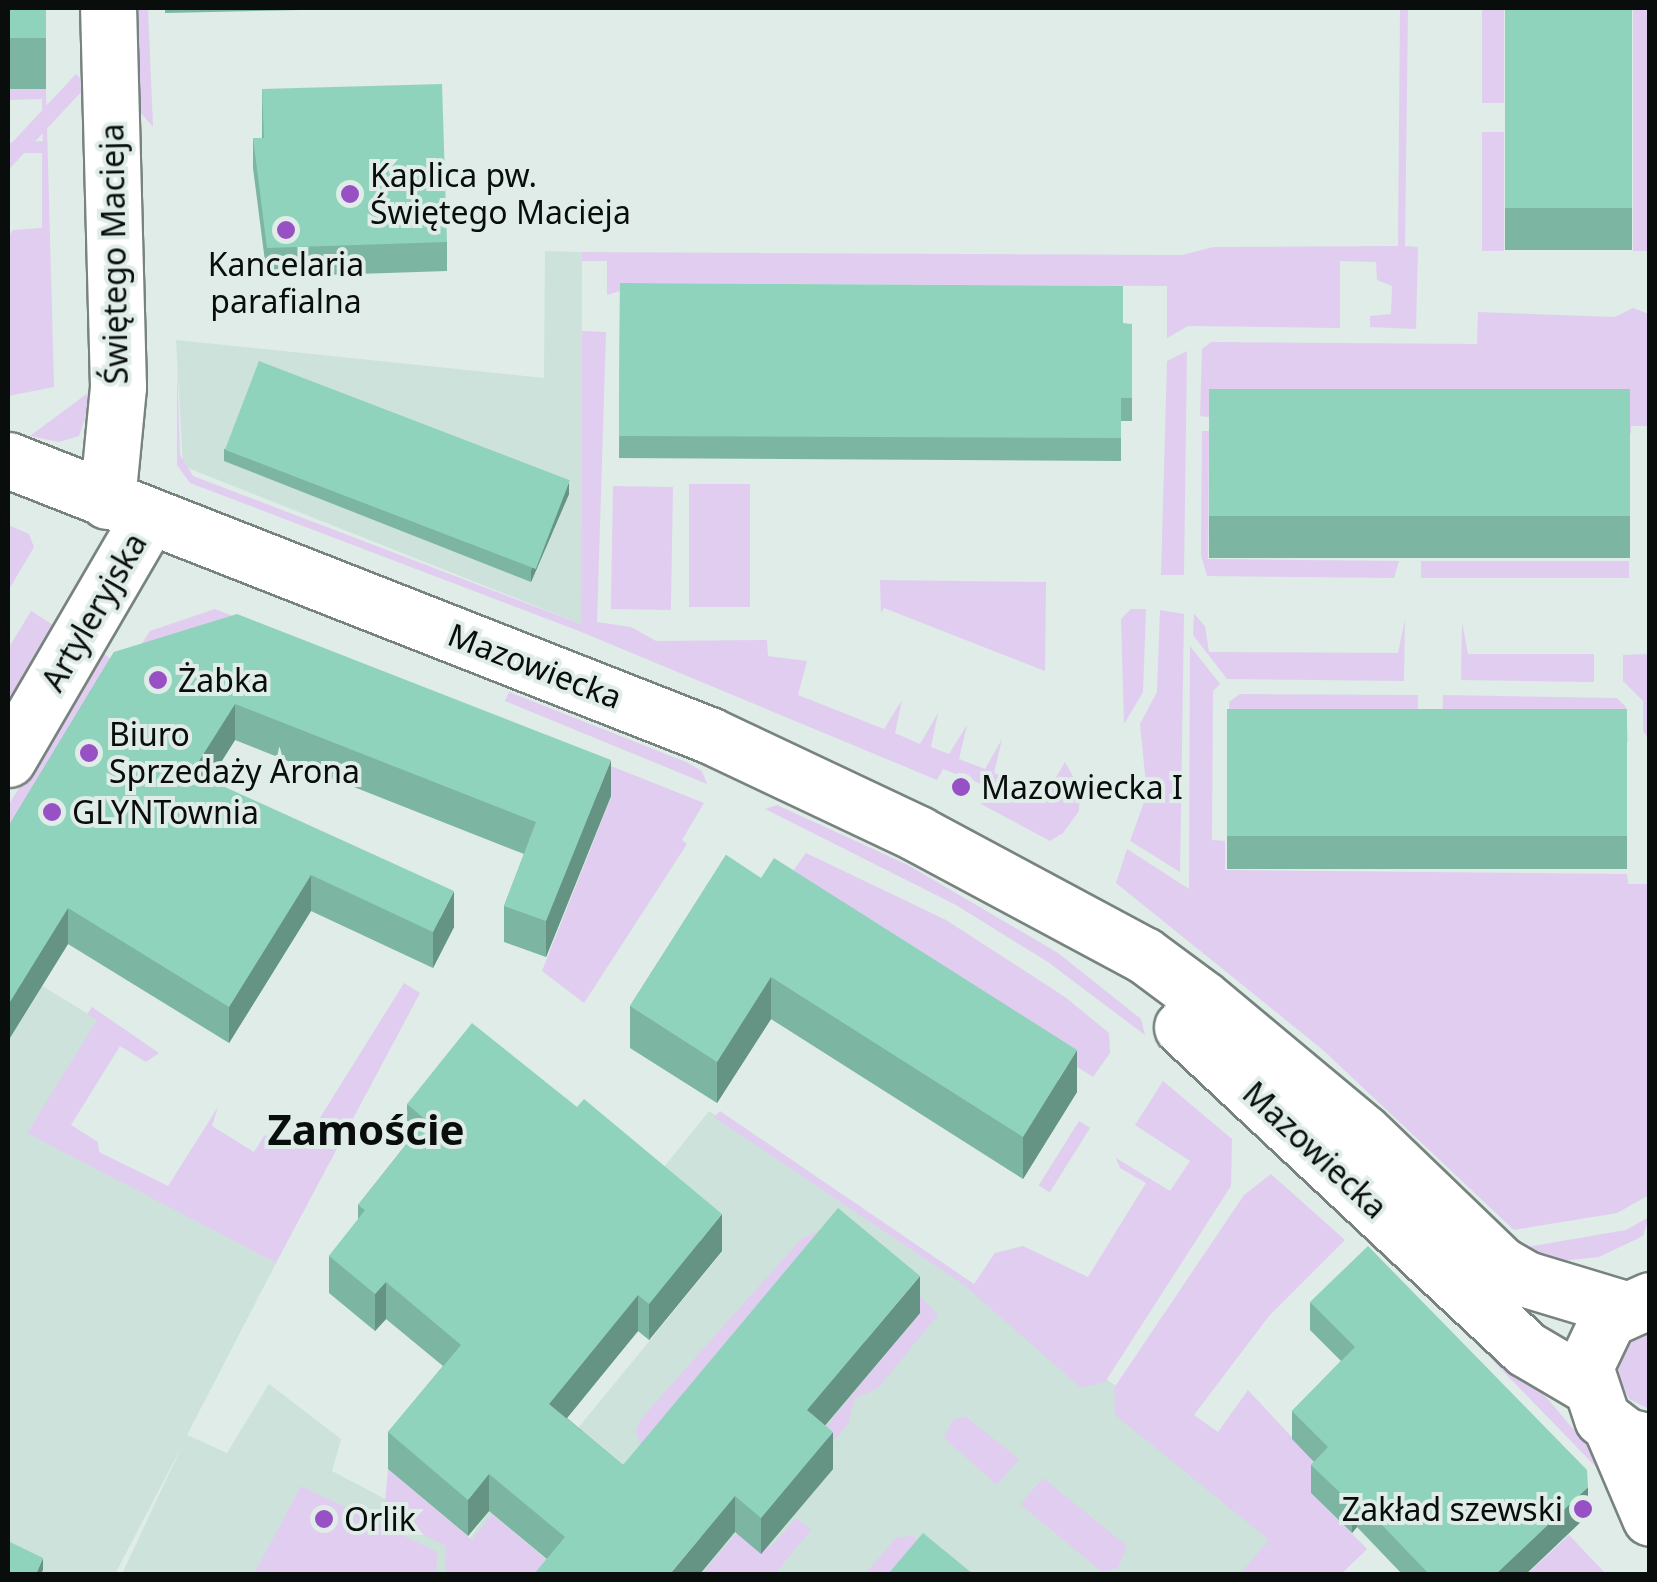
<!DOCTYPE html>
<html>
<head>
<meta charset="utf-8">
<style>
	body { margin:0 }
	#map { position:relative; width:1657px; height:1582px; overflow:hidden; background:#dfece7; font-family:"Noto Sans",sans-serif }
	div>[style] { position:absolute }
	[style*='--x'] { left:calc(var(--x)*1px); top:calc(var(--y)*1px); width:calc(var(--w)*1px); rotate:calc(var(--a)*1deg) }
	.built>* { inset:0; background:#cde2da }
	.green>* { inset:0; background:#e1cdf0; transform-origin:0 0 }
	.roads { filter:drop-shadow(2px 0 #78837f) drop-shadow(-2px 0 #78837f) drop-shadow(0 2px #78837f) drop-shadow(0 -2px #78837f) }
	.minor>* { height:55px; margin:-27.5px; padding:0 27.5px; transform-origin:27.5px; border-radius:27.5px; background:#fff }
	.wall>* { inset:0; background:#7cb5a2; transform-origin:0 0 }
	.shaded-wall>* { inset:0; background:#659484 }
	.building>* { inset:0; background:#90d3bc; transform-origin:0 0 }
	.dots>* { width:28px; height:28px; translate:-50% -50%; box-sizing:border-box; border:5px solid #dfece7; border-radius:50% }
	span { translate:-50% -50%; white-space:nowrap; text-align:center; line-height:1.15; -webkit-text-stroke:8px #dfece7; paint-order:stroke }
	.poi-label { font-size:32px; color:#090d0b }
	.left { translate:0 -50%; text-align:left }
	.right { translate:-100% -50%; text-align:right }
	.street-label { font-size:32px; color:#090d0b }
	.district-label { font-size:42px; color:#090d0b; font-weight:700 }
	.frame { position:absolute; inset:0; border:10px solid #090d0b; pointer-events:none }
</style>
</head>
<body>
<div id="map">
	<div class="built">
		<div style="clip-path:polygon(545px 251px,582px 252px,581px 624px,183px 466px,176px 340px,544px 378px)"></div>
		<div style="clip-path:polygon(8px 965px,98px 1020px,28px 1133px,276px 1263px,187px 1435px,227px 1453px,269px 1384px,341px 1439px,332px 1471px,467px 1542px,489px 1511px,565px 1444px,723px 1251px,648px 1187px,709px 1111px,1220px 1456px,1311px 1493px,1367px 1549px,1341px 1574px,122px 1574px,183px 1444px,115px 1574px,8px 1574px)"></div>
	</div>
	<div class="green">
		<div style="clip-path:polygon(132px 8px,148px 8px,153px 127px,134px 105px)"></div>
		<div style="clip-path:polygon(1400px 8px,1408px 8px,1405px 246px,1418px 247px,1416px 329px,1370px 327px,1370px 316px,1391px 314px,1392px 286px,1377px 280px,1376px 262px,1340px 261px,1340px 328px,1188px 326px,1167px 338px,1167px 286px,646px 283px,607px 295px,607px 261px,582px 261px,582px 252px,1182px 255px,1213px 247px,1398px 246px)"></div>
		<div style="left:1482px;top:8px;width:22px;height:95px"></div>
		<div style="left:1633px;top:8px;width:16px;height:243px"></div>
		<div style="left:76px;top:74px;width:16px;height:287px;rotate:43deg"></div>
		<div style="clip-path:polygon(8px 84px,46px 88px,54px 387px,8px 396px,8px 237px,13px 230px,42px 228px,42px 153px,11px 153px,8px 143px,43px 141px,42px 99px,8px 100px)"></div>
		<div style="left:1504px;top:132px;width:119px;height:22px;rotate:90deg"></div>
		<div style="clip-path:polygon(1633px 308px,1649px 314px,1649px 426px,1631px 426px,1631px 433px,1258px 430px,1257px 422px,1200px 416px,1202px 349px,1211px 342px,1477px 344px,1478px 312px,1615px 317px)"></div>
		<div style="clip-path:polygon(582px 331px,606px 332px,597px 622px,631px 627px,656px 641px,767px 640px,768px 656px,807px 661px,798px 695px,884px 729px,902px 700px,895px 733px,920px 744px,938px 713px,931px 747px,949px 754px,967px 725px,959px 759px,985px 769px,1002px 739px,994px 773px,1046px 794px,1065px 762px,1080px 789px,1079px 811px,1063px 833px,1050px 841px,981px 804px,989px 787px,943px 769px,937px 780px,579px 631px,190px 483px,177px 465px,177px 364px,180px 455px,193px 476px,581px 624px)"></div>
		<div style="clip-path:polygon(1187px 351px,1184px 575px,1161px 575px,1167px 361px)"></div>
		<div style="clip-path:polygon(96px 387px,79px 436px,59px 442px,30px 436px)"></div>
		<div style="clip-path:polygon(1202px 431px,1209px 431px,1208px 559px,1399px 561px,1394px 578px,1207px 576px,1201px 555px)"></div>
		<div style="left:689px;top:484px;width:61px;height:123px"></div>
		<div style="left:613px;top:486px;width:60px;height:123px;rotate:1deg"></div>
		<div style="clip-path:polygon(8px 525px,29px 534px,34px 547px,8px 591px)"></div>
		<div style="left:1421px;top:561px;width:208px;height:17px"></div>
		<div style="clip-path:polygon(880px 580px,1046px 582px,1045px 671px,884px 608px,881px 613px)"></div>
		<div style="clip-path:polygon(215px 609px,266px 629px,121px 676px,150px 631px)"></div>
		<div style="clip-path:polygon(1131px 609px,1146px 609px,1143px 692px,1124px 724px,1121px 619px)"></div>
		<div style="clip-path:polygon(1160px 610px,1184px 614px,1180px 872px,1130px 841px,1147px 794px,1140px 724px,1157px 692px)"></div>
		<div style="clip-path:polygon(31px 611px,58px 628px,8px 710px,8px 649px)"></div>
		<div style="clip-path:polygon(1194px 614px,1205px 626px,1209px 652px,1398px 653px,1405px 619px,1404px 681px,1227px 679px,1193px 635px)"></div>
		<div style="clip-path:polygon(1462px 622px,1468px 654px,1594px 654px,1594px 682px,1461px 680px)"></div>
		<div style="clip-path:polygon(1190px 646px,1220px 684px,1213px 691px,1212px 840px,1225px 841px,1225px 870px,1627px 874px,1628px 884px,1649px 884px,1649px 1195px,1617px 1213px,1514px 1230px,1323px 1050px,1116px 883px,1127px 849px,1189px 889px)"></div>
		<div style="clip-path:polygon(102px 652px,113px 661px,8px 832px,8px 806px)"></div>
		<div style="clip-path:polygon(1649px 654px,1650px 654px,1649px 739px,1643px 731px,1643px 701px,1623px 681px,1623px 655px)"></div>
		<div style="clip-path:polygon(509px 692px,686px 762px,702px 771px,707px 784px,505px 701px)"></div>
		<div style="clip-path:polygon(1240px 694px,1418px 695px,1417px 741px,1230px 740px,1229px 702px)"></div>
		<div style="clip-path:polygon(1443px 695px,1617px 698px,1626px 707px,1628px 742px,1442px 741px)"></div>
		<div style="clip-path:polygon(578px 753px,704px 803px,682px 840px,687px 844px,584px 1003px,542px 971px,612px 795px,568px 777px)"></div>
		<div style="clip-path:polygon(777px 805px,908px 865px,1058px 953px,1141px 1019px,1145px 1035px,1048px 962px,956px 905px,765px 809px)"></div>
		<div style="clip-path:polygon(806px 853px,946px 920px,1065px 997px,1109px 1033px,1110px 1053px,1093px 1077px,785px 882px)"></div>
		<div style="clip-path:polygon(404px 983px,420px 993px,276px 1263px,27px 1133px,97px 1020px,87px 1014px,92px 1007px,159px 1053px,146px 1062px,120px 1046px,71px 1125px,98px 1142px,99px 1152px,168px 1186px,218px 1107px,212px 1126px,254px 1152px,264px 1136px,276px 1133px,303px 1145px)"></div>
		<div style="clip-path:polygon(1163px 1081px,1232px 1139px,1231px 1186px,1105px 1382px,1081px 1388px,964px 1285px,714px 1117px,720px 1111px,974px 1284px,995px 1253px,1023px 1246px,1088px 1277px,1146px 1183px,1120px 1168px,1116px 1158px,1170px 1191px,1190px 1161px,1135px 1125px)"></div>
		<div style="left:1079px;top:1121px;width:13px;height:76px;rotate:32deg"></div>
		<div style="clip-path:polygon(1271px 1174px,1345px 1240px,1269px 1316px,1194px 1415px,1218px 1432px,1248px 1390px,1327px 1475px,1311px 1493px,1367px 1549px,1341px 1574px,1240px 1574px,1269px 1540px,1115px 1415px,1114px 1388px,1244px 1195px)"></div>
		<div style="clip-path:polygon(1649px 1217px,1643px 1236px,1599px 1257px,1561px 1261px,1515px 1249px,1626px 1230px)"></div>
		<div style="clip-path:polygon(820px 1230px,643px 1451px,636px 1432px,640px 1420px,801px 1239px)"></div>
		<div style="clip-path:polygon(1396px 1261px,1547px 1398px,1595px 1455px,1601px 1472px)"></div>
		<div style="clip-path:polygon(901px 1276px,938px 1315px,878px 1388px,855px 1398px,848px 1424px,823px 1453px,812px 1443px,920px 1313px,891px 1288px)"></div>
		<div style="clip-path:polygon(1649px 1328px,1649px 1409px,1629px 1399px,1615px 1369px,1628px 1339px)"></div>
		<div style="clip-path:polygon(965px 1416px,1019px 1459px,997px 1485px,944px 1438px,953px 1420px)"></div>
		<div style="clip-path:polygon(388px 1469px,472px 1540px,492px 1514px,563px 1574px,445px 1574px,446px 1546px,384px 1514px)"></div>
		<div style="clip-path:polygon(1043px 1478px,1127px 1546px,1118px 1568px,1102px 1572px,1020px 1504px)"></div>
		<div style="clip-path:polygon(301px 1486px,437px 1552px,436px 1574px,254px 1574px)"></div>
		<div style="clip-path:polygon(796px 1518px,811px 1530px,775px 1574px,702px 1574px,744px 1524px,771px 1547px)"></div>
		<div style="clip-path:polygon(1569px 1535px,1606px 1574px,1527px 1574px)"></div>
		<div style="clip-path:polygon(913px 1536px,959px 1574px,865px 1574px,896px 1538px)"></div>
	</div>
	<div class="roads">
		<div class="minor">
			<div style="--x:8;--y:460;--w:753;--a:21.42"></div>
			<div style="--x:709;--y:735;--w:231;--a:25.3"></div>
			<div style="--x:918;--y:834;--w:256;--a:28.2"></div>
			<div style="--x:1144;--y:955;--w:72;--a:36.6"></div>
			<div style="--x:1202;--y:998;--w:209;--a:39.8"></div>
			<div style="--x:1363;--y:1132;--w:190;--a:43.9"></div>
			<div style="--x:1500;--y:1264;--w:30;--a:30"></div>
			<div style="--x:1526;--y:1279;--w:100;--a:16.8"></div>
			<div style="--x:107;--y:501;--w:115;--a:-84.5"></div>
			<div style="--x:118;--y:387;--w:379;--a:-91.5"></div>
			<div style="--x:8;--y:759;--w:280;--a:-59.8"></div>
			<div style="--x:1182;--y:1027;--w:471;--a:43.1"></div>
			<div style="--x:1526;--y:1349;--w:71;--a:30.5"></div>
			<div style="--x:1650;--y:1300;--w:46;--a:155.7"></div>
			<div style="--x:1608;--y:1319;--w:53;--a:115.6"></div>
			<div style="--x:1585;--y:1367;--w:54;--a:71.6"></div>
			<div style="--x:1602;--y:1418;--w:30;--a:37"></div>
			<div style="--x:1626;--y:1436;--w:25;--a:14"></div>
			<div style="--x:1610;--y:1424;--w:102;--a:66.9"></div>
		</div>
	</div>
	<div class="wall">
		<div style="left:8px;top:8px;width:38px;height:81px"></div>
		<div style="clip-path:polygon(165px 8px,348px 8px,348px 9px,165px 13px)"></div>
		<div style="left:1505px;top:8px;width:127px;height:242px"></div>
		<div style="clip-path:polygon(262px 89px,447px 242px,447px 271px,267px 277px,253px 168px,253px 138px,262px 138px)"></div>
		<div style="clip-path:polygon(620px 283px,1132px 324px,1132px 421px,1121px 421px,1121px 461px,619px 458px)"></div>
		<div style="left:1209px;top:389px;width:421px;height:169px"></div>
		<div style="clip-path:polygon(224px 449px,569px 494px,531px 582px,224px 461px)"></div>
		<div style="clip-path:polygon(114px 652px,611px 796px,546px 957px,504px 942px,504px 906px,524px 854px,235px 740px,210px 780px,454px 927px,433px 968px,311px 911px,229px 1043px,68px 944px,8px 1041px,8px 827px)"></div>
		<div style="left:1227px;top:709px;width:400px;height:160px"></div>
		<div style="clip-path:polygon(726px 855px,1077px 1092px,1023px 1179px,771px 1019px,717px 1103px,630px 1048px,630px 1006px)"></div>
		<div style="clip-path:polygon(407px 1104px,722px 1251px,649px 1340px,638px 1331px,567px 1418px,623px 1465px,920px 1313px,825px 1425px,833px 1469px,761px 1554px,735px 1532px,547px 1559px,489px 1511px,468px 1536px,388px 1469px,388px 1432px,443px 1366px,386px 1319px,375px 1331px,329px 1293px,329px 1256px,358px 1220px,358px 1205px,408px 1142px,407px 1141px)"></div>
		<div style="clip-path:polygon(1310px 1302px,1588px 1515px,1526px 1574px,1402px 1574px,1357px 1527px,1352px 1533px,1311px 1493px,1311px 1465px,1314px 1462px,1292px 1439px,1292px 1411px,1341px 1361px,1310px 1330px)"></div>
	</div>
	<div class="shaded-wall">
		<div style="clip-path:polygon(569px 482px,569px 494px,531px 582px,531px 571px)"></div>
		<div style="clip-path:polygon(235px 704px,235px 740px,192px 808px,192px 772px)"></div>
		<div style="clip-path:polygon(611px 760px,611px 796px,546px 957px,546px 921px)"></div>
		<div style="clip-path:polygon(311px 875px,311px 911px,229px 1043px,229px 1007px)"></div>
		<div style="clip-path:polygon(454px 891px,454px 927px,433px 968px,433px 932px)"></div>
		<div style="clip-path:polygon(68px 908px,68px 944px,8px 1041px,8px 1005px)"></div>
		<div style="clip-path:polygon(771px 977px,771px 1019px,717px 1103px,717px 1062px)"></div>
		<div style="clip-path:polygon(1077px 1050px,1077px 1092px,1023px 1179px,1023px 1137px)"></div>
		<div style="clip-path:polygon(722px 1214px,722px 1251px,649px 1340px,649px 1304px)"></div>
		<div style="clip-path:polygon(920px 1276px,920px 1313px,807px 1447px,807px 1410px)"></div>
		<div style="clip-path:polygon(386px 1282px,386px 1319px,375px 1331px,375px 1294px)"></div>
		<div style="clip-path:polygon(638px 1295px,638px 1331px,549px 1440px,549px 1404px)"></div>
		<div style="clip-path:polygon(833px 1432px,833px 1469px,761px 1554px,761px 1518px)"></div>
		<div style="clip-path:polygon(489px 1474px,489px 1511px,468px 1536px,468px 1500px)"></div>
		<div style="clip-path:polygon(1588px 1487px,1588px 1515px,1526px 1574px,1496px 1574px)"></div>
		<div style="clip-path:polygon(735px 1496px,735px 1532px,700px 1574px,670px 1574px)"></div>
		<div style="clip-path:polygon(1357px 1499px,1357px 1527px,1352px 1533px,1352px 1504px)"></div>
		<div style="clip-path:polygon(43px 1558px,43px 1570px,41px 1574px,36px 1574px)"></div>
	</div>
	<div class="building">
		<div style="left:8px;top:8px;width:38px;height:30px"></div>
		<div style="left:1505px;top:8px;width:127px;height:200px"></div>
		<div style="clip-path:polygon(442px 84px,447px 242px,267px 248px,253px 138px,264px 138px,262px 89px)"></div>
		<div style="clip-path:polygon(620px 283px,1123px 286px,1123px 324px,1132px 324px,1132px 398px,1121px 398px,1121px 438px,619px 436px)"></div>
		<div style="left:259px;top:361px;width:333px;height:95px;rotate:21deg"></div>
		<div style="left:1209px;top:389px;width:421px;height:127px"></div>
		<div style="clip-path:polygon(237px 614px,611px 760px,546px 921px,504px 906px,536px 822px,235px 704px,192px 772px,454px 891px,433px 932px,311px 875px,229px 1007px,68px 908px,8px 1005px,8px 827px,114px 652px)"></div>
		<div style="left:1227px;top:709px;width:400px;height:127px"></div>
		<div style="clip-path:polygon(726px 855px,761px 878px,774px 858px,1077px 1050px,1023px 1137px,771px 977px,717px 1062px,630px 1006px)"></div>
		<div style="clip-path:polygon(472px 1023px,577px 1107px,584px 1099px,722px 1214px,649px 1304px,638px 1295px,549px 1404px,623px 1465px,838px 1208px,920px 1276px,807px 1410px,833px 1432px,761px 1518px,735px 1496px,670px 1574px,534px 1574px,565px 1537px,489px 1474px,468px 1500px,388px 1432px,461px 1345px,386px 1282px,375px 1294px,329px 1256px,365px 1210px,358px 1205px,426px 1120px,407px 1104px)"></div>
		<div style="clip-path:polygon(1368px 1246px,1587px 1470px,1588px 1487px,1496px 1574px,1429px 1574px,1357px 1499px,1352px 1504px,1311px 1465px,1328px 1447px,1292px 1411px,1355px 1347px,1310px 1302px)"></div>
		<div style="clip-path:polygon(923px 1533px,973px 1574px,888px 1574px)"></div>
		<div style="clip-path:polygon(8px 1541px,43px 1558px,36px 1574px,8px 1574px)"></div>
	</div>
	<div class="dots">
		<div style="left:350px;top:194px;background:#9851c5"></div>
		<div style="left:286px;top:230px;background:#9851c5"></div>
		<div style="left:158px;top:680px;background:#9851c5"></div>
		<div style="left:89px;top:753px;background:#9851c5"></div>
		<div style="left:961px;top:787px;background:#9851c5"></div>
		<div style="left:52px;top:812px;background:#9851c5"></div>
		<div style="left:1583px;top:1509px;background:#9851c5"></div>
		<div style="left:324px;top:1519px;background:#9851c5"></div>
	</div>
	<div class="poi-label">
		<span class="left" style="left:370px;top:194px">Kaplica pw.<br>Świętego Macieja</span>
		<span style="left:286px;top:283px">Kancelaria<br>parafialna</span>
		<span class="left" style="left:178px;top:680px">Żabka</span>
		<span class="left" style="left:109px;top:753px">Biuro<br>Sprzedaży Arona</span>
		<span class="left" style="left:981px;top:787px">Mazowiecka I</span>
		<span class="left" style="left:72px;top:812px">GLYNTownia</span>
		<span class="right" style="left:1563px;top:1509px">Zakład szewski</span>
		<span class="left" style="left:344px;top:1519px">Orlik</span>
	</div>
	<div class="street-label">
		<span style="left:114px;top:254px;rotate:-91deg">Świętego Macieja</span>
		<span style="left:94px;top:612px;rotate:-60deg">Artyleryjska</span>
		<span style="left:535px;top:666px;rotate:21deg">Mazowiecka</span>
		<span style="left:1315px;top:1150px;rotate:43deg">Mazowiecka</span>
	</div>
	<div class="district-label">
		<span style="left:366px;top:1129px">Zamoście</span>
	</div>
	<div class="frame"></div>
</div>
</body>
</html>
